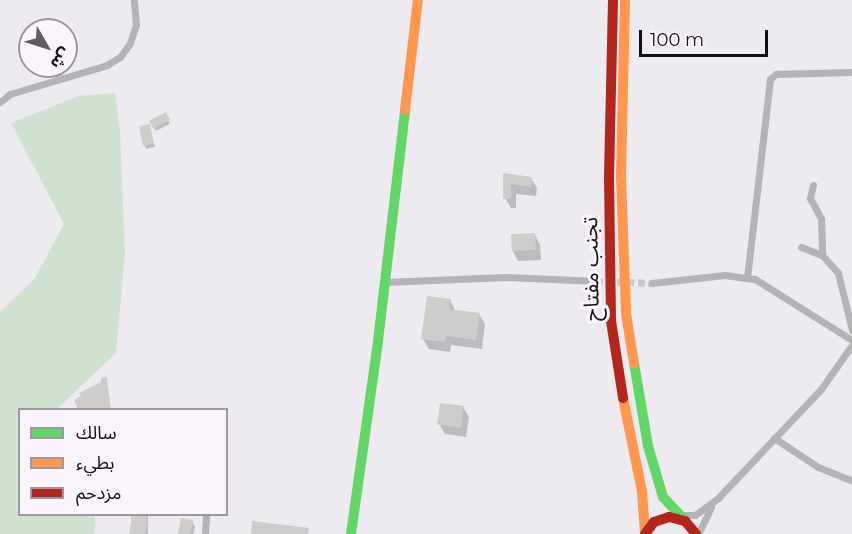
<!DOCTYPE html>
<html>
<head>
<meta charset="utf-8">
<style>
	body { margin:0 }
	#map { position:relative; width:852px; height:534px; overflow:hidden; background:#edeaf0; font-family:Montserrat,"Noto Sans Arabic",sans-serif }
	div>[style] { position:absolute }
	[style*='--x'] { left:calc(var(--x)*1px); top:calc(var(--y)*1px); width:calc(var(--w)*1px); rotate:calc(var(--a)*1deg) }
	.green>* { inset:0; background:#cfe2d0 }
	.shadow>* { inset:0; background:#0003; transform-origin:0 0 }
	.building>* { inset:0; background:#cfcccc; transform-origin:0 0 }
	.street-tunnel>* { height:7px; margin-top:-3.5px; transform-origin:0; background:repeating-linear-gradient(90deg,#ccc9cf 0 7px,transparent 0 10.5px) }
	.street>* { height:7px; margin:-3.5px; padding:0 3.5px; transform-origin:3.5px; border-radius:3.5px; background:#b3b4b6 }
	.fast>* { height:10px; margin:-5px; padding:0 5px; transform-origin:5px; border-radius:5px; background:#63d668 }
	.slow>* { height:10px; margin:-5px; padding:0 5px; transform-origin:5px; border-radius:5px; background:#ff974d }
	.jam>* { height:10px; margin:-5px; padding:0 5px; transform-origin:5px; border-radius:5px; background:#b3261e }
	span { translate:-50% -50%; white-space:nowrap; text-align:center; line-height:1.15; -webkit-text-stroke:6px #faf4fd; paint-order:stroke }
	.street-label { font-size:21px; color:#131015 }
	.legend { position:absolute; left:18px; top:408px; width:210px; height:108px; box-sizing:border-box; background:#faf4fd; border:2px solid #9e99a0; margin:0; padding:8px 10px; list-style:none; font-size:18px; color:#131015 }
	.legend li { display:flex; align-items:center; gap:12px; height:30px }
	.legend b { width:30px; border:2px solid #9e99a0 }
	.north { position:absolute; left:18px; top:18px; width:60px; height:60px; box-sizing:border-box; background:#faf4fd; border:2px solid #9e99a0; border-radius:50%; rotate:129deg; font-size:16px; font-weight:700; line-height:24px; text-align:center; color:#131015 }
	.north::after { content:''; display:block; margin:auto; width:21px; height:27px; background:#5f5c62; clip-path:polygon(50% 0,100% 100%,50% 72%,0 100%) }
	.scale { position:absolute; left:639px; top:30px; width:129px; height:27px; box-sizing:border-box; border:3px solid #131015; border-top:0; padding-left:8px; font-size:18px; line-height:21px; white-space:nowrap; color:#131015; -webkit-text-stroke:4px #faf4fd; paint-order:stroke }
</style>
</head>
<body>
<div id="map">
	<div class="green">
		<div style="clip-path:polygon(115px 93px,120px 131px,125px 254px,116px 353px,57px 409px,20px 410px,20px 514px,94px 515px,96px 522px,94px 534px,0 534px,0 312px,35px 278px,64px 224px,11px 123px,79px 96px)"></div>
	</div>
	<div class="shadow">
		<div style="left:165px;top:114px;width:11px;height:16px;rotate:63deg"></div>
		<div style="clip-path:polygon(149px 125px,155px 147px,146px 149px,145px 146px)"></div>
		<div style="clip-path:polygon(505px 175px,531px 178px,537px 188px,536px 196px,516px 194px,516px 208px,511px 208px,505px 198px)"></div>
		<div style="clip-path:polygon(535px 235px,540px 245px,541px 260px,518px 261px,513px 251px)"></div>
		<div style="clip-path:polygon(450px 300px,455px 310px,479px 314px,485px 324px,482px 349px,451px 345px,450px 352px,429px 349px,423px 339px)"></div>
		<div style="clip-path:polygon(463px 407px,469px 417px,466px 437px,445px 434px,439px 424px)"></div>
		<div style="left:131px;top:514px;width:17px;height:20px"></div>
		<div style="clip-path:polygon(192px 522px,195px 527px,193px 534px,179px 534px)"></div>
	</div>
	<div class="building">
		<div style="left:166px;top:112px;width:9px;height:19px;rotate:63deg"></div>
		<div style="left:150px;top:124px;width:20px;height:11px;rotate:79deg"></div>
		<div style="clip-path:polygon(503px 173px,532px 177px,531px 187px,511px 184px,511px 198px,503px 199px)"></div>
		<div style="left:535px;top:233px;width:17px;height:24px;rotate:87deg"></div>
		<div style="clip-path:polygon(427px 296px,451px 299px,449px 309px,480px 313px,476px 340px,446px 336px,445px 342px,421px 339px)"></div>
		<div style="clip-path:polygon(107px 377px,111px 410px,78px 410px,74px 400px,81px 396px,79px 393px,101px 382px,101px 378px)"></div>
		<div style="left:440px;top:403px;width:24px;height:22px;rotate:7deg"></div>
		<div style="clip-path:polygon(132px 514px,147px 514px,146px 523px,148px 523px,145px 534px,129px 534px)"></div>
		<div style="clip-path:polygon(181px 518px,193px 520px,190px 534px,178px 534px)"></div>
		<div style="clip-path:polygon(252px 521px,309px 528px,308px 534px,251px 534px)"></div>
	</div>
	<div class="street-tunnel">
		<div style="--x:596;--y:281;--w:56;--a:2"></div>
	</div>
	<div class="street">
		<div style="--x:0;--y:102;--w:13;--a:-39"></div>
		<div style="--x:10;--y:94;--w:101;--a:-16.6"></div>
		<div style="--x:107;--y:65;--w:15;--a:-32"></div>
		<div style="--x:120;--y:57;--w:17;--a:-54"></div>
		<div style="--x:130;--y:43;--w:19;--a:-72"></div>
		<div style="--x:136;--y:25;--w:25;--a:-95"></div>
		<div style="--x:813;--y:185;--w:13;--a:103"></div>
		<div style="--x:810;--y:198;--w:24;--a:62"></div>
		<div style="--x:821;--y:219;--w:36;--a:88"></div>
		<div style="--x:822;--y:255;--w:24;--a:48"></div>
		<div style="--x:838;--y:273;--w:59;--a:76.2"></div>
		<div style="--x:801;--y:247;--w:22;--a:21"></div>
		<div style="--x:747;--y:278;--w:200;--a:-83.4"></div>
		<div style="--x:770;--y:79;--w:8;--a:-40"></div>
		<div style="--x:776;--y:74;--w:76;--a:-1.5"></div>
		<div style="--x:385;--y:282;--w:120;--a:-2.4"></div>
		<div style="--x:505;--y:277;--w:91;--a:2.5"></div>
		<div style="--x:652;--y:283;--w:73;--a:-6.3"></div>
		<div style="--x:725;--y:275;--w:30;--a:8"></div>
		<div style="--x:755;--y:279;--w:115;--a:32.2"></div>
		<div style="--x:774;--y:438;--w:53;--a:33.4"></div>
		<div style="--x:818;--y:467;--w:37;--a:22"></div>
		<div style="--x:681;--y:515;--w:14;--a:0"></div>
		<div style="--x:695;--y:515;--w:29;--a:-36"></div>
		<div style="--x:718;--y:498;--w:150;--a:-46.6"></div>
		<div style="--x:821;--y:389;--w:54;--a:-54.8"></div>
		<div style="--x:205;--y:534;--w:20;--a:-87"></div>
		<div style="--x:698;--y:534;--w:30;--a:-64"></div>
	</div>
	<div class="fast">
		<div style="--x:634;--y:363;--w:84;--a:80.4"></div>
		<div style="--x:648;--y:446;--w:53;--a:73.6"></div>
		<div style="--x:663;--y:497;--w:33;--a:47"></div>
		<div style="--x:351;--y:534;--w:195;--a:-82"></div>
		<div style="--x:378;--y:341;--w:233;--a:-83.3"></div>
	</div>
	<div class="slow">
		<div style="--x:625;--y:0;--w:176;--a:91.3"></div>
		<div style="--x:621;--y:176;--w:138;--a:87.9"></div>
		<div style="--x:626;--y:314;--w:50;--a:80.7"></div>
		<div style="--x:405;--y:110;--w:111;--a:-83.3"></div>
		<div style="--x:623;--y:398;--w:95;--a:78.5"></div>
		<div style="--x:642;--y:491;--w:43;--a:86"></div>
	</div>
	<div class="jam">
		<div style="--x:613;--y:0;--w:177;--a:91.3"></div>
		<div style="--x:609;--y:177;--w:144;--a:89.2"></div>
		<div style="--x:611;--y:321;--w:78;--a:81.1"></div>
		<div style="--x:645;--y:534;--w:15;--a:-53"></div>
		<div style="--x:654;--y:522;--w:16;--a:-18"></div>
		<div style="--x:669;--y:517;--w:16;--a:14"></div>
		<div style="--x:685;--y:521;--w:17;--a:50"></div>
	</div>
	<div class="street-label">
		<span style="left:591px;top:269px;rotate:-91deg">تجنب مفتاح</span>
	</div>
	<ul class="legend">
	<li><b style="height:8px;background:#63d668"></b>سالك</li>
	<li><b style="height:8px;background:#ff974d"></b>بطيء</li>
	<li><b style="height:8px;background:#b3261e"></b>مزدحم</li>
	</ul>
	<div class="north">ش</div>
	<div class="scale">100 m</div>
</div>
</body>
</html>
